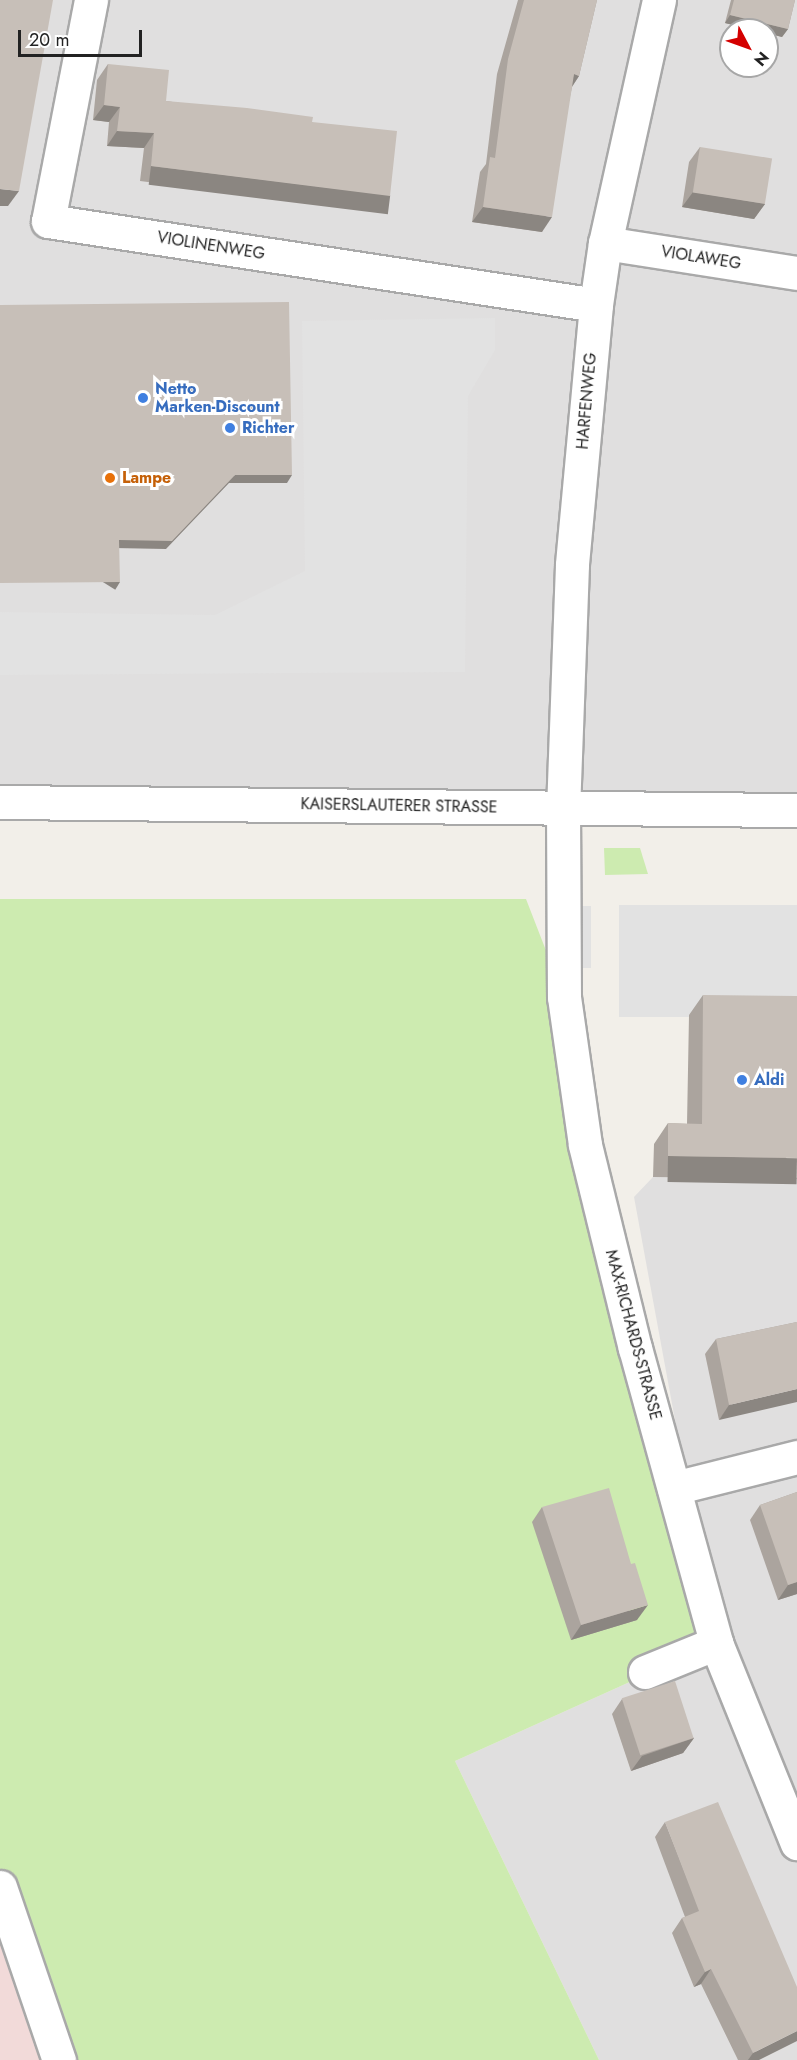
<!DOCTYPE html>
<html>
<head>
<meta charset="utf-8">
<style>
	body { margin:0 }
	#map { position:relative; width:797px; height:2060px; overflow:hidden; background:#f2efe9; font-family:Jost,sans-serif }
	div>[style] { position:absolute }
	[style*='--x'] { left:calc(var(--x)*1px); top:calc(var(--y)*1px); width:calc(var(--w)*1px); rotate:calc(var(--a)*1deg) }
	.residential>* { inset:0; background:#e0dfdf }
	.commercial>* { inset:0; background:#f2dad9 }
	.grass>* { inset:0; background:#cdebb0 }
	.parking>* { inset:0; background:#e2e2e2; transform-origin:0 0 }
	.roads { filter:drop-shadow(2px 0 #a9a9a9) drop-shadow(-2px 0 #a9a9a9) drop-shadow(0 2px #a9a9a9) drop-shadow(0 -2px #a9a9a9) }
	.minor>* { height:33px; margin:-16.5px; padding:0 16.5px; transform-origin:16.5px; border-radius:16.5px; background:#fff }
	.tertiary>* { height:33px; margin:-16.5px; padding:0 16.5px; transform-origin:16.5px; border-radius:16.5px; background:#fff }
	.wall>* { inset:0; background:#aba49e }
	.shaded-wall>* { inset:0; background:#8b8681; transform-origin:0 0 }
	.building>* { inset:0; background:#c7bfb8; transform-origin:0 0 }
	.dots>* { width:16px; height:16px; translate:-50% -50%; box-sizing:border-box; border:3px solid #fff; border-radius:50% }
	span { translate:-50% -50%; white-space:nowrap; text-align:center; line-height:1.15; -webkit-text-stroke:6px #fff; paint-order:stroke }
	.street-label { font-size:16px; color:#222 }
	.shop-label { font-size:16px; color:#366cbe; font-weight:700 }
	.left { translate:0 -50%; text-align:left }
	.food-label { font-size:16px; color:#c56008; font-weight:700 }
	.north { position:absolute; left:719px; top:18px; width:60px; height:60px; box-sizing:border-box; background:#fff; border:2px solid #a7a7a7; border-radius:50%; rotate:131deg; font-size:16px; font-weight:700; line-height:24px; text-align:center; color:#222 }
	.north::after { content:''; display:block; margin:auto; width:21px; height:27px; background:#d40000; clip-path:polygon(50% 0,100% 100%,50% 72%,0 100%) }
	.scale { position:absolute; left:18px; top:30px; width:124px; height:27px; box-sizing:border-box; border:3px solid #222; border-top:0; padding-left:8px; font-size:18px; line-height:21px; white-space:nowrap; color:#222; -webkit-text-stroke:4px #fff; paint-order:stroke }
</style>
</head>
<body>
<div id="map">
	<div class="residential">
		<div style="clip-path:polygon(evenodd,0 0,797px 0,797px 819px,0 802px,0 0,731px 30px,767px 30px,767px 66px,731px 66px,731px 30px)"></div>
		<div style="clip-path:polygon(653px 1177px,797px 1179px,797px 2060px,599px 2060px,455px 1761px,716px 1643px,634px 1197px)"></div>
	</div>
	<div class="commercial">
		<div style="clip-path:polygon(0 1846px,67px 2060px,0 2060px)"></div>
	</div>
	<div class="grass">
		<div style="clip-path:polygon(604px 848px,640px 848px,648px 874px,605px 875px)"></div>
		<div style="clip-path:polygon(0 899px,526px 899px,564px 997px,716px 1643px,455px 1761px,599px 2060px,59px 2060px,0 1887px)"></div>
	</div>
	<div class="parking">
		<div style="clip-path:polygon(495px 318px,495px 350px,468px 396px,465px 672px,0 675px,0 612px,215px 615px,305px 571px,302px 321px)"></div>
		<div style="left:797px;top:905px;width:112px;height:178px;rotate:90deg"></div>
		<div style="left:579px;top:906px;width:12px;height:62px"></div>
	</div>
	<div class="roads">
		<div class="minor">
			<div style="--x:91;--y:0;--w:225;--a:101"></div>
			<div style="--x:48;--y:221;--w:554;--a:8.71"></div>
			<div style="--x:659;--y:0;--w:249;--a:102.5"></div>
			<div style="--x:605;--y:243;--w:63;--a:98.3"></div>
			<div style="--x:596;--y:305;--w:261;--a:95.3"></div>
			<div style="--x:572;--y:565;--w:243;--a:92.1"></div>
			<div style="--x:563;--y:808;--w:189;--a:89.7"></div>
			<div style="--x:564;--y:997;--w:149;--a:81.9"></div>
			<div style="--x:585;--y:1145;--w:209;--a:76.2"></div>
			<div style="--x:635;--y:1348;--w:306;--a:74.6"></div>
			<div style="--x:716;--y:1643;--w:216;--a:68"></div>
			<div style="--x:605;--y:243;--w:194;--a:8.9"></div>
			<div style="--x:674;--y:1488;--w:127;--a:-14.1"></div>
			<div style="--x:645;--y:1672;--w:77;--a:-22.2"></div>
			<div style="--x:0;--y:1887;--w:183;--a:71.2"></div>
		</div>
		<div class="tertiary">
			<div style="--x:0;--y:802;--w:797;--a:0.58"></div>
		</div>
	</div>
	<div class="wall">
		<div style="clip-path:polygon(518px 0,597px 0,579px 76px,572px 87px,542px 232px,472px 222px,480px 172px,486px 164px,497px 74px)"></div>
		<div style="clip-path:polygon(731px 0,795px 0,788px 29px,782px 37px,725px 23px)"></div>
		<div style="clip-path:polygon(108px 64px,166px 101px,312px 122px,390px 196px,379px 211px,140px 181px,144px 148px,107px 146px,109px 122px,93px 120px,97px 80px)"></div>
		<div style="clip-path:polygon(700px 147px,765px 204px,754px 219px,682px 207px,689px 162px)"></div>
		<div style="clip-path:polygon(703px 995px,797px 1179px,653px 1177px,654px 1144px,668px 1123px,687px 1124px,689px 1015px)"></div>
		<div style="clip-path:polygon(797px 1322px,719px 1420px,705px 1354px,716px 1339px)"></div>
		<div style="clip-path:polygon(797px 1492px,797px 1594px,778px 1600px,750px 1520px,760px 1505px)"></div>
		<div style="clip-path:polygon(542px 1507px,637px 1620px,571px 1640px,532px 1522px)"></div>
		<div style="clip-path:polygon(622px 1699px,694px 1738px,683px 1753px,631px 1771px,612px 1714px)"></div>
		<div style="clip-path:polygon(665px 1822px,759px 2060px,738px 2060px,701px 1984px,694px 1987px,672px 1933px,682px 1918px,685px 1917px,655px 1837px)"></div>
	</div>
	<div class="shaded-wall">
		<div style="clip-path:polygon(730px 15px,788px 29px,782px 37px,767px 33px,767px 30px,753px 30px,725px 23px)"></div>
		<div style="clip-path:polygon(574px 74px,579px 76px,569px 91px)"></div>
		<div style="clip-path:polygon(104px 105px,120px 107px,109px 122px,93px 120px)"></div>
		<div style="clip-path:polygon(117px 131px,154px 133px,144px 148px,107px 146px)"></div>
		<div style="left:151px;top:166px;width:241px;height:19px;rotate:7deg"></div>
		<div style="clip-path:polygon(0 189px,19px 191px,8px 206px,0 206px)"></div>
		<div style="clip-path:polygon(693px 192px,765px 204px,754px 219px,682px 207px)"></div>
		<div style="clip-path:polygon(483px 207px,552px 217px,542px 232px,472px 222px)"></div>
		<div style="clip-path:polygon(235px 475px,292px 475px,287px 483px,229px 483px,166px 549px,114px 548px,119px 540px)"></div>
		<div style="left:120px;top:582px;width:9px;height:120px;rotate:122deg"></div>
		<div style="left:668px;top:1156px;width:129px;height:26px;rotate:1deg"></div>
		<div style="clip-path:polygon(797px 1389px,797px 1402px,719px 1420px,729px 1405px)"></div>
		<div style="clip-path:polygon(797px 1582px,797px 1594px,778px 1600px,788px 1585px)"></div>
		<div style="clip-path:polygon(648px 1605px,637px 1620px,571px 1640px,581px 1625px)"></div>
		<div style="clip-path:polygon(694px 1738px,683px 1753px,631px 1771px,642px 1756px)"></div>
		<div style="clip-path:polygon(711px 1969px,701px 1984px,694px 1987px,705px 1972px)"></div>
		<div style="clip-path:polygon(797px 2031px,797px 2041px,759px 2060px,748px 2060px,753px 2053px)"></div>
	</div>
	<div class="building">
		<div style="clip-path:polygon(0 0,53px 0,19px 191px,0 189px)"></div>
		<div style="clip-path:polygon(524px 0,597px 0,579px 76px,574px 74px,552px 217px,483px 207px,490px 157px,495px 158px,508px 59px)"></div>
		<div style="clip-path:polygon(734px 0,795px 0,788px 29px,730px 15px)"></div>
		<div style="clip-path:polygon(108px 64px,169px 70px,166px 101px,247px 108px,313px 117px,312px 122px,397px 131px,390px 196px,151px 166px,154px 133px,117px 131px,120px 107px,104px 105px)"></div>
		<div style="left:700px;top:147px;width:73px;height:46px;rotate:9deg"></div>
		<div style="clip-path:polygon(289px 302px,292px 475px,235px 475px,172px 541px,119px 540px,120px 582px,0 583px,0 305px)"></div>
		<div style="clip-path:polygon(703px 995px,797px 996px,797px 1158px,668px 1156px,668px 1123px,702px 1124px)"></div>
		<div style="clip-path:polygon(797px 1322px,797px 1389px,729px 1405px,716px 1339px)"></div>
		<div style="clip-path:polygon(609px 1488px,631px 1564px,635px 1563px,648px 1605px,581px 1625px,542px 1507px)"></div>
		<div style="clip-path:polygon(797px 1492px,797px 1582px,788px 1585px,760px 1505px)"></div>
		<div style="left:675px;top:1681px;width:60px;height:56px;rotate:72deg"></div>
		<div style="clip-path:polygon(718px 1802px,797px 1987px,797px 2031px,753px 2053px,711px 1969px,705px 1972px,682px 1918px,699px 1911px,665px 1822px)"></div>
	</div>
	<div class="dots">
		<div style="left:143px;top:398px;background:#3f7fe0"></div>
		<div style="left:230px;top:428px;background:#3f7fe0"></div>
		<div style="left:110px;top:478px;background:#e8710a"></div>
		<div style="left:742px;top:1080px;background:#3f7fe0"></div>
	</div>
	<div class="street-label">
		<span style="left:211px;top:246px;rotate:9deg">VIOLINENWEG</span>
		<span style="left:701px;top:258px;rotate:9deg">VIOLAWEG</span>
		<span style="left:587px;top:401px;rotate:-85deg">HARFENWEG</span>
		<span style="left:399px;top:806px;rotate:1deg">KAISERSLAUTERER STRASSE</span>
		<span style="left:633px;top:1335px;rotate:75deg">MAX-RICHARDS-STRASSE</span>
	</div>
	<div class="shop-label">
		<span class="left" style="left:155px;top:398px">Netto<br>Marken-Discount</span>
		<span class="left" style="left:242px;top:428px">Richter</span>
		<span class="left" style="left:754px;top:1080px">Aldi</span>
	</div>
	<div class="food-label">
		<span class="left" style="left:122px;top:478px">Lampe</span>
	</div>
	<div class="north">N</div>
	<div class="scale">20 m</div>
</div>
</body>
</html>
